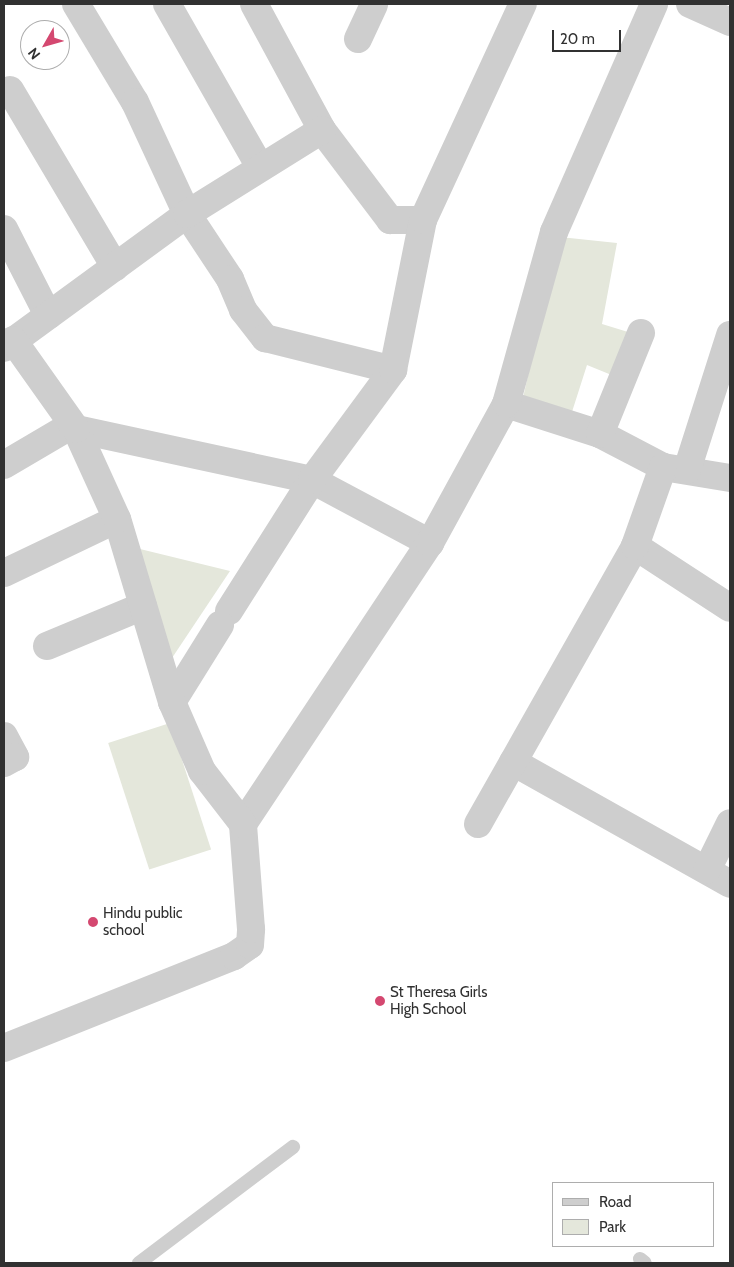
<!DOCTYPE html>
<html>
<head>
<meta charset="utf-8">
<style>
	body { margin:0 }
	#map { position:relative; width:734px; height:1267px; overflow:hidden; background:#fff; font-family:Cabin,sans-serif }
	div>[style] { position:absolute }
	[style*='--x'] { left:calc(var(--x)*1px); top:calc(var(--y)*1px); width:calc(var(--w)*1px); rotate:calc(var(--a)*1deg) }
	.green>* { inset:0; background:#e4e7db; transform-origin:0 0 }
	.lane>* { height:14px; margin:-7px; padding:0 7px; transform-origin:7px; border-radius:7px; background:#cecece }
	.street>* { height:28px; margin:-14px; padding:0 14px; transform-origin:14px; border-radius:14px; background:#cecece }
	.dots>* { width:14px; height:14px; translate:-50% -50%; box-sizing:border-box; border:2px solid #fff; border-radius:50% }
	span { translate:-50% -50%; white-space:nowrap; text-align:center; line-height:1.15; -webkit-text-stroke:5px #fff; paint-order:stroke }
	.poi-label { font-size:15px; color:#313131 }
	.left { translate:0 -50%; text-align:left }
	.frame { position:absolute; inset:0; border:5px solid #313131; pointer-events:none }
	.legend { position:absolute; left:552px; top:1182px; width:162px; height:65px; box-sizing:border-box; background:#fff; border:1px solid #adadad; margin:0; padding:6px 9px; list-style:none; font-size:15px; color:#313131 }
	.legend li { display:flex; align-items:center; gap:10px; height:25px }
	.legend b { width:25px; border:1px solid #adadad }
	.north { position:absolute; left:20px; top:20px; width:50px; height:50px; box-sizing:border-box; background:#fff; border:1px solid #adadad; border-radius:50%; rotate:232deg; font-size:14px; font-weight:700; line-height:20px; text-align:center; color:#313131 }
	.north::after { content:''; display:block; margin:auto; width:18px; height:22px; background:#d44870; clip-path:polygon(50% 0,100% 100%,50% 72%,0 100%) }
	.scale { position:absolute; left:552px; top:30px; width:69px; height:22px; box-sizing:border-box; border:2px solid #313131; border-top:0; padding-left:6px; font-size:15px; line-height:18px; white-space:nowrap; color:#313131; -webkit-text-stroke:4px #fff; paint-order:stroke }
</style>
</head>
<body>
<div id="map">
	<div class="green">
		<div style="clip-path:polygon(560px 237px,617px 243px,602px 324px,628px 332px,614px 376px,587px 365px,571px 415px,522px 402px)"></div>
		<div style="clip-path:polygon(140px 549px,230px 571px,168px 664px)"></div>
		<div style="left:170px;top:723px;width:133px;height:65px;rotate:72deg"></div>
	</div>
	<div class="lane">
		<div style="--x:640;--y:1259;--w:6;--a:39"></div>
		<div style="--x:139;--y:1263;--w:193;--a:-37"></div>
	</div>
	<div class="street">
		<div style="--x:76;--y:4;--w:114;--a:59"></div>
		<div style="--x:135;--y:102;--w:123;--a:65.1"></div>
		<div style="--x:187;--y:214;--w:78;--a:56.5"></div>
		<div style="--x:230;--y:279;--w:34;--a:67"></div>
		<div style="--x:243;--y:310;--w:36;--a:52"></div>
		<div style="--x:265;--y:338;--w:132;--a:14"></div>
		<div style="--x:167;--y:4;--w:188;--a:60.3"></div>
		<div style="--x:254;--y:4;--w:143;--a:61.6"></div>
		<div style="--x:322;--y:130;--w:113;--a:52.9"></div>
		<div style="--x:390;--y:220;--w:33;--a:0"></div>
		<div style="--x:690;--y:4;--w:44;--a:24.2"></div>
		<div style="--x:358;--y:39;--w:38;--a:-65"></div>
		<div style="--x:10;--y:90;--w:206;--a:59.3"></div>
		<div style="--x:4;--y:229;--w:97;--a:62.9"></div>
		<div style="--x:4;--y:348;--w:227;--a:-36.2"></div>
		<div style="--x:187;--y:214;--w:159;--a:-31.9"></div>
		<div style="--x:506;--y:404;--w:99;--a:17.7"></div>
		<div style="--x:600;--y:434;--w:71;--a:27.6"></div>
		<div style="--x:663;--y:467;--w:68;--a:9.3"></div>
		<div style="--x:76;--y:429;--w:241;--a:12.2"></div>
		<div style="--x:312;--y:480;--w:134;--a:28.1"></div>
		<div style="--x:600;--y:434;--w:109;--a:-67.9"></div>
		<div style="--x:4;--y:465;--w:79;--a:-30.5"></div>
		<div style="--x:687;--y:470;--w:142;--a:-72.3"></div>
		<div style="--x:635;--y:546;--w:113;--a:33.1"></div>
		<div style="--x:4;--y:573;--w:125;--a:-25.5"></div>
		<div style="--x:229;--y:611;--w:155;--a:-57.6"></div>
		<div style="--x:312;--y:480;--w:137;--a:-53.6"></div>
		<div style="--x:393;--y:370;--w:153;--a:-78.7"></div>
		<div style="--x:423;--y:220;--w:238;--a:-65.2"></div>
		<div style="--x:47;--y:646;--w:104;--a:-22.6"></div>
		<div style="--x:172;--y:702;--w:91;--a:-58.1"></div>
		<div style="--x:4;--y:736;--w:24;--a:62"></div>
		<div style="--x:15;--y:757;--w:13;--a:151"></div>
		<div style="--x:513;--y:762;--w:249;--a:29.3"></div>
		<div style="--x:243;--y:824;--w:338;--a:-56.4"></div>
		<div style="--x:430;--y:543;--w:158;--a:-61.3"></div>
		<div style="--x:506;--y:404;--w:179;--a:-74.4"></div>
		<div style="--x:554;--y:232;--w:249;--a:-66.3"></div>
		<div style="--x:478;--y:824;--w:319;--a:-60.5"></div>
		<div style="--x:635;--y:546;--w:84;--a:-70.5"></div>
		<div style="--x:707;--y:870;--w:52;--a:-63.9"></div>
		<div style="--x:4;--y:1048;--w:248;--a:-21.8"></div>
		<div style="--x:234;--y:956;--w:19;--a:-35"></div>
		<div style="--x:250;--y:945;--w:16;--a:-86"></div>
		<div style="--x:251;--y:929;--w:105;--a:-94.4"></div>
		<div style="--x:243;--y:824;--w:67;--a:-127.7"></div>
		<div style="--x:202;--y:771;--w:75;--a:-113.5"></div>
		<div style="--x:172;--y:702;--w:191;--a:-106.7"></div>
		<div style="--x:117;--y:519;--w:99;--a:-114.5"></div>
		<div style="--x:76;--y:429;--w:109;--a:-125.3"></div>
	</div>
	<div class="dots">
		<div style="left:93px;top:922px;background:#d44870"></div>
		<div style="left:380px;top:1001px;background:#d44870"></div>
	</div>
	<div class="poi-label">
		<span class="left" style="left:103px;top:922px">Hindu public<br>school</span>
		<span class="left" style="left:390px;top:1001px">St Theresa Girls<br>High School</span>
	</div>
	<div class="frame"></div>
	<ul class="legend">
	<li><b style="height:6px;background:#cecece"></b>Road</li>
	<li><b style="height:14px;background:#e4e7db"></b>Park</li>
	</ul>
	<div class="north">N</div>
	<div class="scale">20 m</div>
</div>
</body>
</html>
